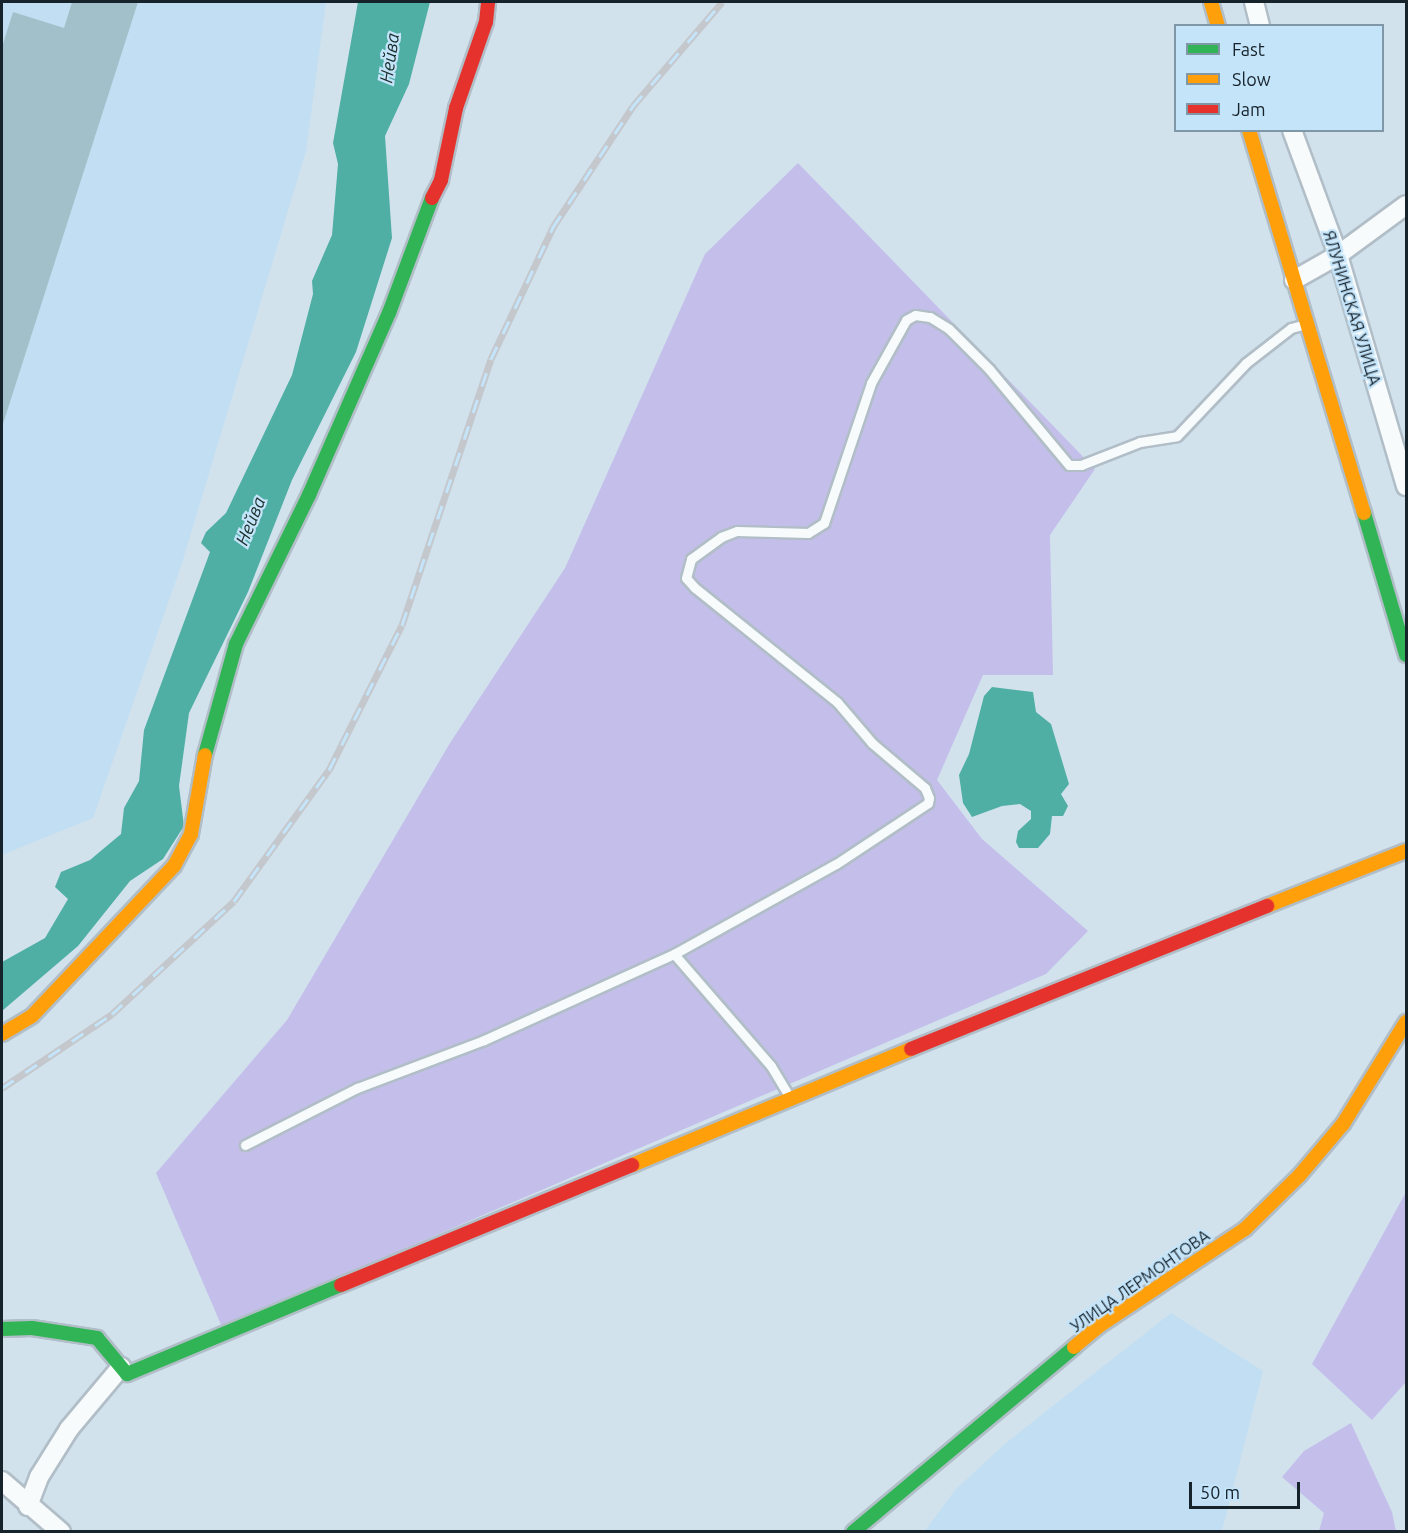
<!DOCTYPE html>
<html>
<head>
<meta charset="utf-8">
<style>
	body { margin:0 }
	#map { position:relative; width:1408px; height:1533px; overflow:hidden; background:#d1e2ed; font-family:Ubuntu,sans-serif }
	div>[style] { position:absolute }
	[style*='--x'] { left:calc(var(--x)*1px); top:calc(var(--y)*1px); width:calc(var(--w)*1px); rotate:calc(var(--a)*1deg) }
	.built>* { inset:0; background:#c1def2 }
	.green>* { inset:0; background:#c4bfea }
	.water>* { inset:0; background:#50afa5 }
	.building>* { inset:0; background:#a2c0c9 }
	.roads { filter:drop-shadow(2px 0 #b1bec7) drop-shadow(-2px 0 #b1bec7) drop-shadow(0 2px #b1bec7) drop-shadow(0 -2px #b1bec7) }
	.lane>* { height:9px; margin:-4.5px; padding:0 4.5px; transform-origin:4.5px; border-radius:4.5px; background:#f8fbfc }
	.street>* { height:18px; margin:-9px; padding:0 9px; transform-origin:9px; border-radius:9px; background:#f8fbfc }
	.fast>* { height:14px; margin:-7px; padding:0 7px; transform-origin:7px; border-radius:7px; background:#30b455 }
	.slow>* { height:14px; margin:-7px; padding:0 7px; transform-origin:7px; border-radius:7px; background:#ff9f0a }
	.jam>* { height:14px; margin:-7px; padding:0 7px; transform-origin:7px; border-radius:7px; background:#e5322d }
	.rail>* { height:7px; margin-top:-3.5px; transform-origin:0; background:repeating-linear-gradient(90deg,#c4e4fa 0 14px,#c4c8cc 0 28px); box-sizing:border-box; border-block:2px solid #c4c8cc }
	span { translate:-50% -50%; white-space:nowrap; text-align:center; line-height:1.15; -webkit-text-stroke:4.5px #c4e4fa; paint-order:stroke }
	.street-label { font-size:16px; color:#17232b }
	.water-label { font-size:18px; color:#192d29; font-style:italic }
	.frame { position:absolute; inset:0; border:3px solid #17232b; pointer-events:none }
	.legend { position:absolute; left:1174px; top:24px; width:210px; height:108px; box-sizing:border-box; background:#c4e4fa; border:2px solid #7f97a7; margin:0; padding:8px 10px; list-style:none; font-size:18px; color:#17232b }
	.legend li { display:flex; align-items:center; gap:12px; height:30px }
	.legend b { width:30px; border:2px solid #7f97a7 }
	.scale { position:absolute; left:1189px; top:1482px; width:111px; height:27px; box-sizing:border-box; border:3px solid #17232b; border-top:0; padding-left:8px; font-size:18px; line-height:21px; white-space:nowrap; color:#17232b; -webkit-text-stroke:4px #c4e4fa; paint-order:stroke }
</style>
</head>
<body>
<div id="map">
	<div class="built">
		<div style="clip-path:polygon(2px 2px,326px 2px,306px 151px,182px 563px,93px 818px,2px 855px)"></div>
		<div style="clip-path:polygon(1171px 1313px,1263px 1371px,1222px 1531px,925px 1531px,955px 1490px,1006px 1443px)"></div>
	</div>
	<div class="green">
		<div style="clip-path:polygon(798px 163px,1095px 469px,1050px 535px,1053px 675px,983px 675px,937px 780px,982px 839px,1088px 931px,1046px 974px,222px 1327px,156px 1173px,287px 1020px,450px 743px,565px 568px,705px 254px)"></div>
		<div style="clip-path:polygon(1406px 1192px,1406px 1382px,1372px 1420px,1312px 1364px)"></div>
		<div style="clip-path:polygon(1351px 1423px,1392px 1512px,1396px 1531px,1319px 1531px,1324px 1513px,1282px 1477px,1304px 1451px)"></div>
	</div>
	<div class="water">
		<div style="clip-path:polygon(358px 2px,430px 2px,409px 84px,385px 136px,392px 238px,356px 352px,292px 480px,248px 592px,189px 713px,179px 786px,184px 826px,163px 859px,130px 881px,78px 946px,2px 1011px,2px 962px,45px 938px,68px 899px,55px 887px,61px 872px,90px 860px,121px 834px,124px 808px,139px 781px,144px 730px,210px 552px,201px 543px,206px 532px,226px 513px,292px 375px,313px 294px,312px 281px,332px 235px,338px 164px,333px 143px)"></div>
		<div style="clip-path:polygon(992px 687px,1033px 692px,1036px 712px,1051px 724px,1069px 784px,1061px 794px,1068px 806px,1063px 816px,1052px 816px,1050px 834px,1038px 848px,1019px 848px,1016px 842px,1018px 831px,1031px 819px,1031px 811px,1020px 804px,1002px 806px,972px 817px,963px 803px,959px 775px,969px 754px,984px 696px)"></div>
	</div>
	<div class="building">
		<div style="clip-path:polygon(72px 2px,138px 2px,2px 427px,2px 47px,13px 12px,64px 28px)"></div>
	</div>
	<div class="roads">
		<div class="lane">
			<div style="--x:789;--y:1096;--w:35;--a:-121"></div>
			<div style="--x:771;--y:1066;--w:148;--a:-130.9"></div>
			<div style="--x:674;--y:954;--w:185;--a:-29.1"></div>
			<div style="--x:836;--y:864;--w:110;--a:-33.5"></div>
			<div style="--x:928;--y:803;--w:5;--a:-79"></div>
			<div style="--x:929;--y:798;--w:11;--a:-112"></div>
			<div style="--x:925;--y:788;--w:70;--a:-139.7"></div>
			<div style="--x:872;--y:743;--w:54;--a:-130.5"></div>
			<div style="--x:837;--y:702;--w:182;--a:-141.2"></div>
			<div style="--x:695;--y:588;--w:13;--a:-132"></div>
			<div style="--x:686;--y:578;--w:20;--a:-75"></div>
			<div style="--x:691;--y:559;--w:37;--a:-36"></div>
			<div style="--x:721;--y:537;--w:17;--a:-21"></div>
			<div style="--x:737;--y:531;--w:71;--a:1.6"></div>
			<div style="--x:808;--y:533;--w:19;--a:-32"></div>
			<div style="--x:824;--y:523;--w:148;--a:-71.4"></div>
			<div style="--x:871;--y:383;--w:72;--a:-60.9"></div>
			<div style="--x:906;--y:320;--w:10;--a:-29"></div>
			<div style="--x:915;--y:315;--w:15;--a:8"></div>
			<div style="--x:930;--y:317;--w:22;--a:32"></div>
			<div style="--x:949;--y:329;--w:57;--a:45"></div>
			<div style="--x:989;--y:369;--w:125;--a:50.2"></div>
			<div style="--x:1069;--y:465;--w:12;--a:0"></div>
			<div style="--x:1081;--y:465;--w:63;--a:-21.3"></div>
			<div style="--x:1140;--y:442;--w:37;--a:-9"></div>
			<div style="--x:1177;--y:436;--w:100;--a:-46.6"></div>
			<div style="--x:1246;--y:363;--w:57;--a:-37.9"></div>
			<div style="--x:1291;--y:328;--w:16;--a:-15"></div>
			<div style="--x:245;--y:1145;--w:126;--a:-27"></div>
			<div style="--x:357;--y:1088;--w:136;--a:-20.7"></div>
			<div style="--x:484;--y:1040;--w:209;--a:-24.4"></div>
		</div>
		<div class="street">
			<div style="--x:1254;--y:2;--w:25;--a:76"></div>
			<div style="--x:1292;--y:130;--w:133;--a:69.8"></div>
			<div style="--x:1338;--y:255;--w:241;--a:73.6"></div>
			<div style="--x:1294;--y:280;--w:51;--a:-29.6"></div>
			<div style="--x:1338;--y:255;--w:84;--a:-36.3"></div>
			<div style="--x:2;--y:1481;--w:78;--a:40.8"></div>
			<div style="--x:28;--y:1506;--w:31;--a:-69"></div>
			<div style="--x:39;--y:1477;--w:57;--a:-58"></div>
			<div style="--x:69;--y:1429;--w:81;--a:-50"></div>
		</div>
		<div class="fast">
			<div style="--x:1364;--y:513;--w:148;--a:73.5"></div>
			<div style="--x:205;--y:755;--w:115;--a:-74.4"></div>
			<div style="--x:236;--y:644;--w:166;--a:-63.9"></div>
			<div style="--x:309;--y:495;--w:199;--a:-66.3"></div>
			<div style="--x:389;--y:313;--w:123;--a:-69.5"></div>
			<div style="--x:2;--y:1329;--w:30;--a:-2"></div>
			<div style="--x:32;--y:1328;--w:66;--a:8.7"></div>
			<div style="--x:97;--y:1338;--w:47;--a:50.2"></div>
			<div style="--x:127;--y:1374;--w:232;--a:-22.6"></div>
			<div style="--x:853;--y:1532;--w:288;--a:-39.9"></div>
		</div>
		<div class="slow">
			<div style="--x:1211;--y:2;--w:25;--a:74"></div>
			<div style="--x:1249;--y:130;--w:400;--a:73.3"></div>
			<div style="--x:1267;--y:906;--w:149;--a:-21.6"></div>
			<div style="--x:2;--y:1034;--w:35;--a:-31"></div>
			<div style="--x:32;--y:1016;--w:207;--a:-46.6"></div>
			<div style="--x:174;--y:866;--w:36;--a:-62"></div>
			<div style="--x:191;--y:834;--w:80;--a:-80"></div>
			<div style="--x:632;--y:1165;--w:302;--a:-22.6"></div>
			<div style="--x:1074;--y:1347;--w:33;--a:-40"></div>
			<div style="--x:1099;--y:1326;--w:175;--a:-33.6"></div>
			<div style="--x:1245;--y:1229;--w:76;--a:-44.5"></div>
			<div style="--x:1299;--y:1176;--w:68;--a:-49.8"></div>
			<div style="--x:1343;--y:1124;--w:120;--a:-58.3"></div>
		</div>
		<div class="jam">
			<div style="--x:432;--y:198;--w:20;--a:-63"></div>
			<div style="--x:441;--y:180;--w:74;--a:-78.2"></div>
			<div style="--x:456;--y:108;--w:91;--a:-70.8"></div>
			<div style="--x:486;--y:22;--w:20;--a:-84"></div>
			<div style="--x:911;--y:1049;--w:384;--a:-21.9"></div>
			<div style="--x:341;--y:1285;--w:315;--a:-22.4"></div>
		</div>
	</div>
	<div class="rail">
		<div style="--x:2;--y:1088;--w:133;--a:-33.9"></div>
		<div style="--x:112;--y:1014;--w:166;--a:-42.8"></div>
		<div style="--x:234;--y:901;--w:162;--a:-54.1"></div>
		<div style="--x:329;--y:770;--w:162;--a:-63.3"></div>
		<div style="--x:402;--y:625;--w:280;--a:-71.5"></div>
		<div style="--x:491;--y:359;--w:146;--a:-64.8"></div>
		<div style="--x:553;--y:227;--w:145;--a:-56.5"></div>
		<div style="--x:633;--y:106;--w:137;--a:-49.4"></div>
	</div>
	<div class="street-label">
		<span style="left:1352px;top:308px;rotate:73deg">ЯЛУНИНСКАЯ УЛИЦА</span>
		<span style="left:1140px;top:1281px;rotate:-35deg">УЛИЦА ЛЕРМОНТОВА</span>
	</div>
	<div class="water-label">
		<span style="left:389px;top:58px;rotate:-82deg">Нейва</span>
		<span style="left:250px;top:521px;rotate:-68deg">Нейва</span>
	</div>
	<div class="frame"></div>
	<ul class="legend">
	<li><b style="height:8px;background:#30b455"></b>Fast</li>
	<li><b style="height:8px;background:#ff9f0a"></b>Slow</li>
	<li><b style="height:8px;background:#e5322d"></b>Jam</li>
	</ul>
	<div class="scale">50 m</div>
</div>
</body>
</html>
